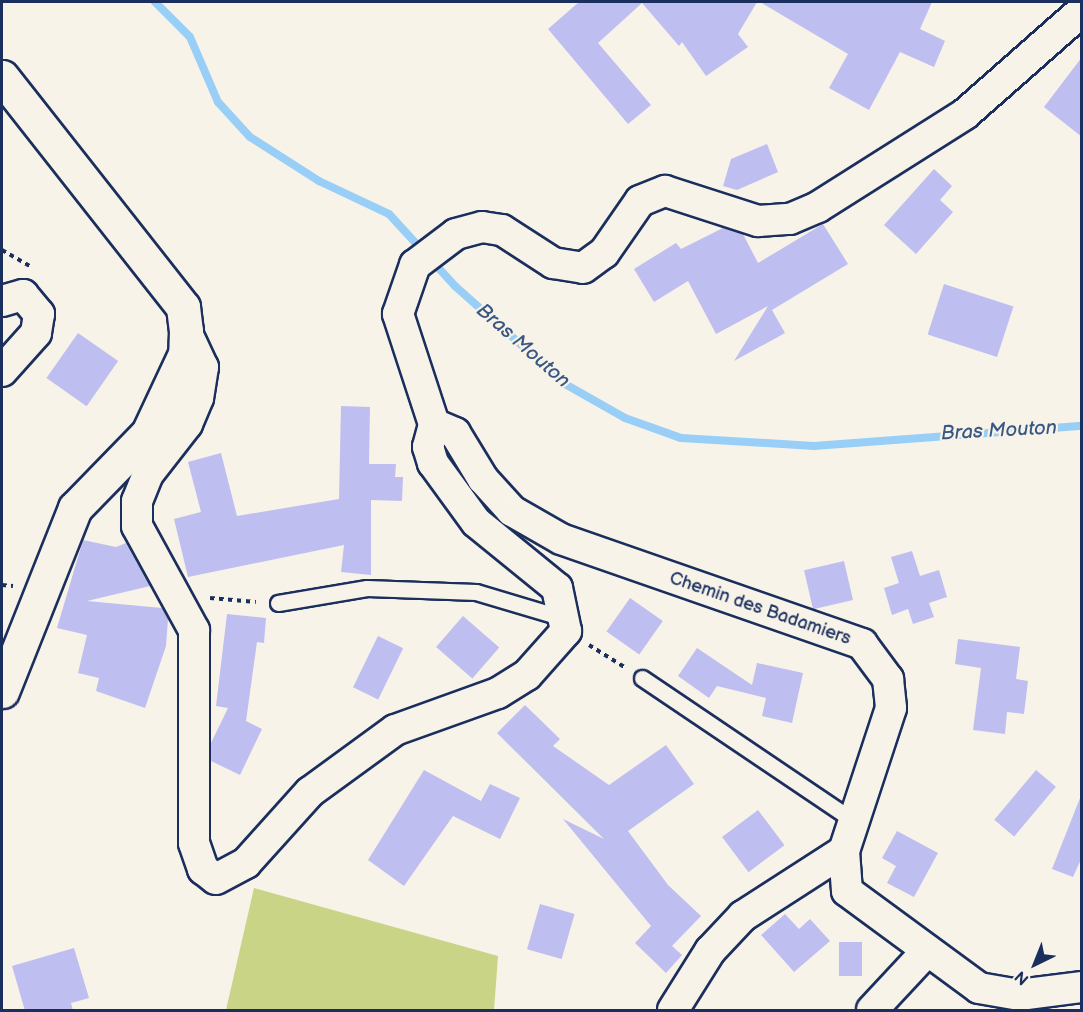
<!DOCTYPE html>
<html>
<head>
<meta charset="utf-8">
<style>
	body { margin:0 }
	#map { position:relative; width:1083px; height:1012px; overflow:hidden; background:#f7f3e8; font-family:"Balsamiq Sans",sans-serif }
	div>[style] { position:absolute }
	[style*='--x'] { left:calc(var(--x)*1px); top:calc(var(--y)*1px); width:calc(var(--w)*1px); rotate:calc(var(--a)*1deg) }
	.green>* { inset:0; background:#c9d487 }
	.stream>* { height:8px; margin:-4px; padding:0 4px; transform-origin:4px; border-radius:4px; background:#99cef7 }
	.building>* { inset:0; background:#bfbef0; transform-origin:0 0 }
	.path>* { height:4px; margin-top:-2px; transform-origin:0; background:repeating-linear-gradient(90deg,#1b2f5e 0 4.5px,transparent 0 9px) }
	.roads { filter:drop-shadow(2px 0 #1b2f5e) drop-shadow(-2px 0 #1b2f5e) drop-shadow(0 2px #1b2f5e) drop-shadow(0 -2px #1b2f5e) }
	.lane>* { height:15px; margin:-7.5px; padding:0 7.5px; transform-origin:7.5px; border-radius:7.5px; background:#f7f3e8 }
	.street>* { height:30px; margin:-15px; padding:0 15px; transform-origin:15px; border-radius:15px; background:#f7f3e8 }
	.secondary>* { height:33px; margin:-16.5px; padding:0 16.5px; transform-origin:16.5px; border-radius:16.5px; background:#f7f3e8 }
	span { translate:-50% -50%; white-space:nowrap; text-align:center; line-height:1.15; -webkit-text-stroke:4.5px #f7f3e8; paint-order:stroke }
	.street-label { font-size:18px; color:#1b2f5e }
	.water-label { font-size:20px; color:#3a5784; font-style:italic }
	.frame { position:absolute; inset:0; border:3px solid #1b2f5e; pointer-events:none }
	.north { position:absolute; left:1005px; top:934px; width:60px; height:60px; -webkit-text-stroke:4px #f7f3e8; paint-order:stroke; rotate:223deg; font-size:16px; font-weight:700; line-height:24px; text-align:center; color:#1b2f5e }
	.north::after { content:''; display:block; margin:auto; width:21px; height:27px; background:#1b2f5e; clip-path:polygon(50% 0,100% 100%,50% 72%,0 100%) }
</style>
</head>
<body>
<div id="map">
	<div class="green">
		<div style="clip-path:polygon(254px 888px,498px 956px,494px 1010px,226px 1010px)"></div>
	</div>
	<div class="stream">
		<div style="--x:155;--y:2;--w:49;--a:45"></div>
		<div style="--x:190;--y:37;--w:71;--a:66.7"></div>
		<div style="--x:218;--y:102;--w:47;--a:47.6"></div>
		<div style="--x:250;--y:137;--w:82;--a:32.5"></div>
		<div style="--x:319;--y:181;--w:77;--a:25.2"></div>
		<div style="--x:389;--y:214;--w:98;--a:47.5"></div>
		<div style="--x:455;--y:286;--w:147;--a:41.7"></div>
		<div style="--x:565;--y:384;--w:69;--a:29.5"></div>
		<div style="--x:625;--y:418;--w:59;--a:19.7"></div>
		<div style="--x:681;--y:438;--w:133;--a:3.4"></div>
		<div style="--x:814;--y:446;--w:269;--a:-4.3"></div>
	</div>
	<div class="building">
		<div style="clip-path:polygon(579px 2px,757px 2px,738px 34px,748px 47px,706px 76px,682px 42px,679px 46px,642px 3px,598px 43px,651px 105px,628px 124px,548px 29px)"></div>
		<div style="clip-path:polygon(760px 2px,932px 2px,920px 29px,945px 41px,934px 67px,900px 52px,869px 110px,829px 88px,848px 54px)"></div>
		<div style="clip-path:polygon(1082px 57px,1082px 137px,1044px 107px)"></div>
		<div style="clip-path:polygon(767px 144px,778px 172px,737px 190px,723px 186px,731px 159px)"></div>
		<div style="clip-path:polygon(934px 169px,952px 186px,940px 200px,953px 212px,916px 254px,884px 225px)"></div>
		<div style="clip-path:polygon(823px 224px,848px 264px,772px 310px,785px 333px,734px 361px,768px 306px,716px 334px,688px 281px,654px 302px,634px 269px,676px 243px,681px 249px,723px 228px,743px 234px,758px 263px)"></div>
		<div style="left:944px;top:284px;width:73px;height:53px;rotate:18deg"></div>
		<div style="left:78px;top:333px;width:49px;height:55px;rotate:35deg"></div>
		<div style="clip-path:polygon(341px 406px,370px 407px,369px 464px,396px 464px,395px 477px,403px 477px,402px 501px,371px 500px,371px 575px,341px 572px,344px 545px,188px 577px,174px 519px,201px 512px,188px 462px,221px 453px,237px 516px,339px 499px)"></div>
		<div style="clip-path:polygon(83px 540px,116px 547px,126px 543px,150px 586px,87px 601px,162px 608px,168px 619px,166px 646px,145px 708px,96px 691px,99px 678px,78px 673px,87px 635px,57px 628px)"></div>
		<div style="clip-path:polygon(912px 551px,920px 576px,939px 570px,947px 597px,929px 603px,934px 617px,913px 624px,908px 609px,892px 615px,884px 588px,899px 583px,891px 557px)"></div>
		<div style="left:844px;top:561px;width:40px;height:41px;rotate:77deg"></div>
		<div style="left:630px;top:598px;width:40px;height:41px;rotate:35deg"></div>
		<div style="clip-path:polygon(227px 614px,266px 618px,264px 643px,257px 642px,246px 721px,262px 729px,240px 775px,211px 761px,211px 743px,228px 708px,216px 706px)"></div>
		<div style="left:463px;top:616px;width:48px;height:41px;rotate:41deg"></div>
		<div style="left:378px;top:636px;width:28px;height:57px;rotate:26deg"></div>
		<div style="clip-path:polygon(958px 639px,1020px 647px,1016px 679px,1028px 681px,1024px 714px,1007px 712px,1005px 734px,973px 730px,981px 668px,955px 664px)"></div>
		<div style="clip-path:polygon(697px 648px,752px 685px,757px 663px,803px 673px,792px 723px,762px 716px,766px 698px,717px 686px,709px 698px,678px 676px)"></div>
		<div style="clip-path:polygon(525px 705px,560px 739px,553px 746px,609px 785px,666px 745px,694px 784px,628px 831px,668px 885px,701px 916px,672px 946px,682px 955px,666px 973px,635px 943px,651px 926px,563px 819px,604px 839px,497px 733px)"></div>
		<div style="clip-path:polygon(424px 770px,481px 801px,490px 784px,520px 798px,500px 839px,453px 816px,404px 886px,368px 860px)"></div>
		<div style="left:1036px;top:770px;width:26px;height:65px;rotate:40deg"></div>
		<div style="clip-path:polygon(1080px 798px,1082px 857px,1073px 877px,1052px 869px)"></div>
		<div style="left:758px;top:810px;width:44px;height:45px;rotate:53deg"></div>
		<div style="clip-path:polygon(897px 831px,938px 853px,914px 897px,887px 883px,896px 866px,882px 858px)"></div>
		<div style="left:540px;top:904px;width:36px;height:47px;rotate:16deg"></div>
		<div style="clip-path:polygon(785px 914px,799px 929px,810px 919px,830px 941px,794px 972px,761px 935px)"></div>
		<div style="left:839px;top:942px;width:23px;height:34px"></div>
		<div style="clip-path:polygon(74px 948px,89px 998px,71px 1003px,73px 1011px,25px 1011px,12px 966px)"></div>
	</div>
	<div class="path">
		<div style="--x:2;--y:250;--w:32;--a:30"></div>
		<div style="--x:2;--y:585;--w:11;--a:5"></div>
		<div style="--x:210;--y:598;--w:46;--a:5"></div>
		<div style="--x:589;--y:645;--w:44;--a:31.9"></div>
	</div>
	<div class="roads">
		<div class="lane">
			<div style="--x:278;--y:603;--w:90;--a:-9.6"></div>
			<div style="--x:367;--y:588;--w:109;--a:2.1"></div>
			<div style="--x:476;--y:592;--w:80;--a:16.6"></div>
			<div style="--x:553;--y:615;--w:15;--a:53"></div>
			<div style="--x:642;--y:678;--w:256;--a:34"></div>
		</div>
		<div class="street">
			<div style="--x:2;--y:301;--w:22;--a:-16"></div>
			<div style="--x:23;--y:295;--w:25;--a:50"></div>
			<div style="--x:39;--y:314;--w:19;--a:99"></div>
			<div style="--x:36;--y:333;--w:51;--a:131.8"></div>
			<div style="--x:186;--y:331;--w:40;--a:65"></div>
			<div style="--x:203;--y:367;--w:31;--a:99"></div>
			<div style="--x:198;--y:398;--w:28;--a:113"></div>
			<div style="--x:187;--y:424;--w:63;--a:128"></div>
			<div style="--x:148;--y:474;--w:29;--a:112"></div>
			<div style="--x:137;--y:501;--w:25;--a:90"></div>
			<div style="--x:137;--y:526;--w:119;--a:61.3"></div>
			<div style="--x:194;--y:630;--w:213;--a:90"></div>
			<div style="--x:194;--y:843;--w:28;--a:71"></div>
			<div style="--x:203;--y:869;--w:16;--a:38"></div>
			<div style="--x:216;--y:879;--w:34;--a:-28"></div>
			<div style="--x:246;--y:863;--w:96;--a:-48"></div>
			<div style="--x:310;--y:792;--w:105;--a:-36.1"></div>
			<div style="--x:395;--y:730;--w:109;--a:-19.8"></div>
			<div style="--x:498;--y:693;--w:34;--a:-32"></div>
			<div style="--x:527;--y:675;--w:59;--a:-48.4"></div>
			<div style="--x:566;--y:631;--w:44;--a:-101.8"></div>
			<div style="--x:557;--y:588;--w:104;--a:-140.8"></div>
			<div style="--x:476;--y:522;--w:73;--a:-126.1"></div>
			<div style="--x:433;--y:463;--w:17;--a:-107"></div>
			<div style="--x:428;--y:447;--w:24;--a:-75"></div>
			<div style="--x:434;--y:424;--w:116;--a:-108.1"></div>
			<div style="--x:398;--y:314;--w:52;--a:-70.9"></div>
			<div style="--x:415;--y:265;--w:51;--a:-37.1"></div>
			<div style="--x:456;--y:234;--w:27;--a:-15"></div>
			<div style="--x:482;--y:227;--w:20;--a:9"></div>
			<div style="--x:502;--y:230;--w:61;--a:32.9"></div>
			<div style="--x:553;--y:263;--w:30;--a:9"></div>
			<div style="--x:583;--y:268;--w:26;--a:-36"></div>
			<div style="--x:604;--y:253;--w:63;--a:-55.3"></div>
			<div style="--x:640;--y:201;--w:27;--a:-22"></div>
			<div style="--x:665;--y:191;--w:98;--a:17.9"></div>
			<div style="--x:758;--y:221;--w:32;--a:-4"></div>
			<div style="--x:790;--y:219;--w:30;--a:-23"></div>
			<div style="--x:818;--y:207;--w:174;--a:-32.3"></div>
			<div style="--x:965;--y:114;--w:156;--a:-41.4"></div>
			<div style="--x:434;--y:424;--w:23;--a:23"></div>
			<div style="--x:455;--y:433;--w:54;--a:58.7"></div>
			<div style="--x:483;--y:479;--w:43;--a:47.8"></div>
			<div style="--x:512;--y:511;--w:56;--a:29.7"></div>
			<div style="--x:561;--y:539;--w:319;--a:19.2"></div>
			<div style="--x:862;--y:644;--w:44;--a:53.4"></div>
			<div style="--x:888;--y:679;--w:29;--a:84"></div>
			<div style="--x:891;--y:708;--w:151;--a:108.2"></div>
			<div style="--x:844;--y:851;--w:40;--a:85.7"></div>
			<div style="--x:847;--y:891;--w:164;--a:36.3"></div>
			<div style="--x:979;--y:988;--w:41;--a:9.9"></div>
			<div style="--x:1019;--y:995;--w:64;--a:-7.2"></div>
			<div style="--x:673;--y:1010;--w:70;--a:-57.9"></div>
			<div style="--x:710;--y:951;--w:48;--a:-46.7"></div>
			<div style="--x:743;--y:916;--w:120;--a:-32.8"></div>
			<div style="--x:872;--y:1010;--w:81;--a:-47"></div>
		</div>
		<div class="secondary">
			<div style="--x:2;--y:77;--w:293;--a:51.8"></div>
			<div style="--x:183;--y:307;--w:24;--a:83"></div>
			<div style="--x:186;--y:331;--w:23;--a:92"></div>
			<div style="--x:185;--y:354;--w:87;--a:115.1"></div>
			<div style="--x:148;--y:433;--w:105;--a:134.2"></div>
			<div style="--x:75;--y:508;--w:197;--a:111.7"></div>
		</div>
	</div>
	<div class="street-label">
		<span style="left:760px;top:609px;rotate:19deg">Chemin des Badamiers</span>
	</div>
	<div class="water-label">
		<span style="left:523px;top:346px;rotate:41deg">Bras Mouton</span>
		<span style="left:999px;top:431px;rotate:-3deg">Bras Mouton</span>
	</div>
	<div class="frame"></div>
	<div class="north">N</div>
</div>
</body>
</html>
